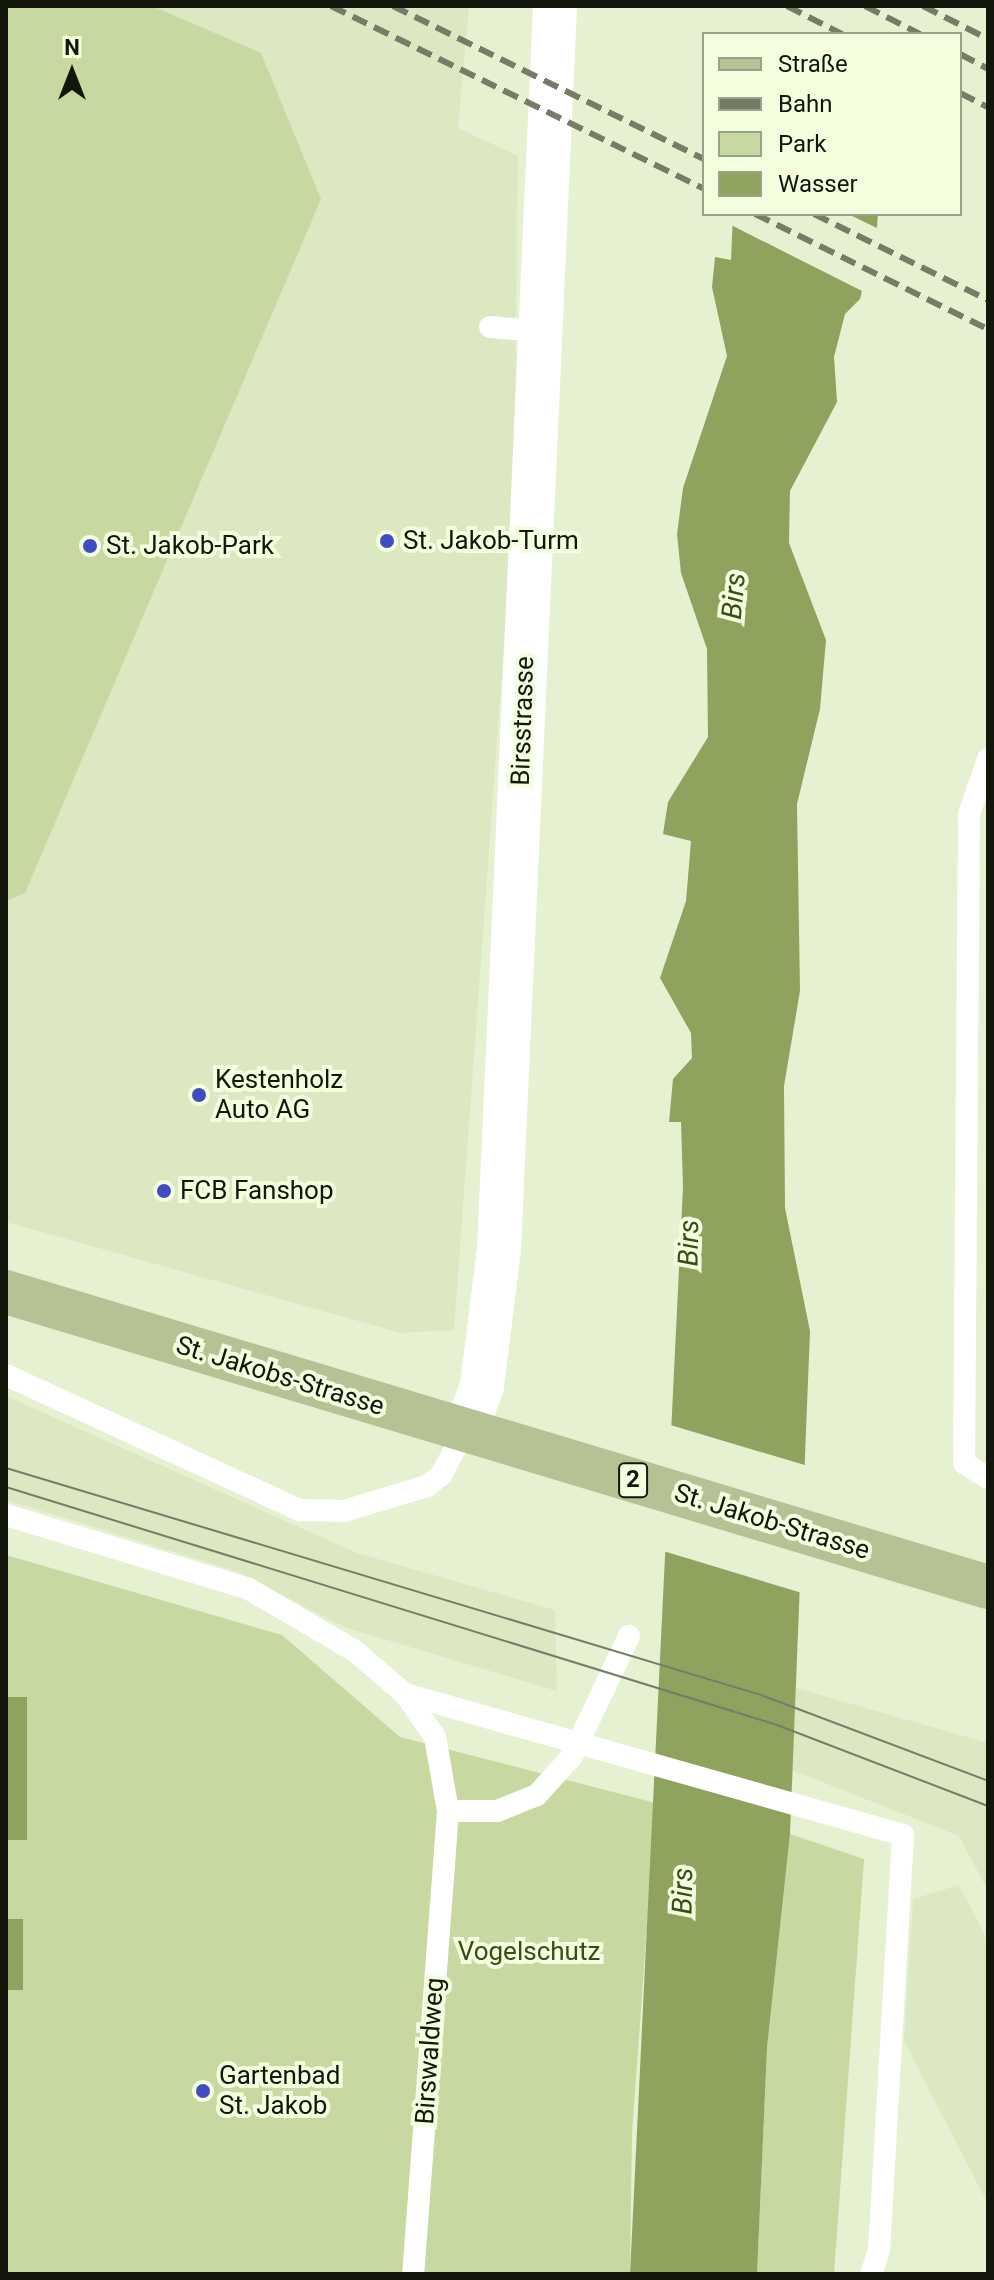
<!DOCTYPE html>
<html>
<head>
<meta charset="utf-8">
<style>
	body { margin:0 }
	#map { position:relative; width:994px; height:2280px; overflow:hidden; background:#e6f1d2; font-family:Roboto,sans-serif }
	div>[style] { position:absolute }
	[style*='--x'] { left:calc(var(--x)*1px); top:calc(var(--y)*1px); width:calc(var(--w)*1px); rotate:calc(var(--a)*1deg) }
	.built>* { inset:0; background:#dbe8c2 }
	.green>* { inset:0; background:#c7d9a1 }
	.water>* { inset:0; background:#8ea35e; transform-origin:0 0 }
	.pier>* { inset:0; background:#e6f1d2 }
	.service>* { height:22px; margin:-11px; padding:0 11px; transform-origin:11px; border-radius:11px; background:#fff }
	.tertiary>* { height:44px; margin:-22px; padding:0 22px; transform-origin:22px; border-radius:22px; background:#fff }
	.primary>* { height:44px; margin:-22px; padding:0 22px; transform-origin:22px; border-radius:22px; background:#b5c394 }
	.tram>* { height:2px; margin:-1px; padding:0 1px; transform-origin:1px; border-radius:1px; background:#757c68 }
	.rail>* { height:6px; margin-top:-3px; transform-origin:0; background:repeating-linear-gradient(90deg,#757c68 0 16px,transparent 0 24px) }
	.dots>* { width:22px; height:22px; translate:-50% -50%; box-sizing:border-box; border:4px solid #f3fedf; border-radius:50% }
	span { translate:-50% -50%; white-space:nowrap; text-align:center; line-height:1.15; -webkit-text-stroke:8px #f3fedf; paint-order:stroke }
	.shield-label span { padding:2px 6px; background:#f3fedf; border:2px solid; border-radius:6px; -webkit-text-stroke-width:0 }
	.shield-label { font-size:24px; color:#13160b; font-weight:700 }
	.poi-label { font-size:26px; color:#13160b }
	.left { translate:0 -50%; text-align:left }
	.street-label { font-size:26px; color:#13160b }
	.park-label { font-size:26px; color:#3c4a17 }
	.water-label { font-size:28px; color:#3e4b19; font-style:italic }
	.frame { position:absolute; inset:0; border:8px solid #13160b; pointer-events:none }
	.legend { position:absolute; left:702px; top:32px; width:260px; height:184px; box-sizing:border-box; background:#f3fedf; border:2px solid #99a18a; margin:0; padding:10px 14px; list-style:none; font-size:24px; color:#13160b }
	.legend li { display:flex; align-items:center; gap:16px; height:40px }
	.legend b { width:40px; border:2px solid #99a18a }
	.north { position:absolute; left:32px; top:32px; width:80px; height:80px; -webkit-text-stroke:6px #f3fedf; paint-order:stroke; rotate:0deg; font-size:22px; font-weight:700; line-height:32px; text-align:center; color:#13160b }
	.north::after { content:''; display:block; margin:auto; width:28px; height:36px; background:#13160b; clip-path:polygon(50% 0,100% 100%,50% 72%,0 100%) }
</style>
</head>
<body>
<div id="map">
	<div class="built">
		<div style="clip-path:polygon(6px 6px,469px 6px,458px 128px,518px 156px,514px 508px,454px 1330px,401px 1333px,6px 1222px)"></div>
		<div style="clip-path:polygon(6px 1396px,357px 1553px,555px 1610px,557px 1691px,344px 1627px,236px 1571px,6px 1500px)"></div>
		<div style="clip-path:polygon(796px 1688px,988px 1743px,988px 1891px,959px 1836px,792px 1770px)"></div>
		<div style="clip-path:polygon(959px 1885px,988px 1941px,988px 2204px,904px 2041px,913px 1899px)"></div>
	</div>
	<div class="green">
		<div style="clip-path:polygon(6px 6px,152px 6px,261px 53px,321px 199px,25px 893px,6px 901px)"></div>
		<div style="clip-path:polygon(6px 1555px,282px 1635px,400px 1737px,656px 1803px,632px 2133px,630px 2274px,6px 2274px)"></div>
		<div style="clip-path:polygon(790px 1834px,864px 1859px,834px 2274px,757px 2274px,767px 2048px)"></div>
	</div>
	<div class="water">
		<div style="clip-path:polygon(733px 214px,878px 214px,877px 227px,860px 299px,845px 314px,834px 357px,837px 402px,790px 491px,789px 543px,826px 640px,820px 709px,797px 804px,800px 991px,784px 1086px,785px 1208px,810px 1331px,790px 1834px,767px 2048px,757px 2274px,630px 2274px,683px 1187px,681px 1122px,669px 1122px,673px 1079px,692px 1058px,691px 1033px,660px 978px,686px 901px,691px 841px,663px 834px,668px 802px,708px 737px,707px 649px,681px 573px,677px 534px,683px 488px,727px 356px,712px 287px,715px 257px,731px 260px)"></div>
		<div style="left:6px;top:1697px;width:21px;height:143px"></div>
		<div style="left:6px;top:1919px;width:17px;height:71px"></div>
	</div>
	<div class="pier">
		<div style="clip-path:polygon(740px 6px,887px 6px,886px 34px,767px 34px,739px 20px)"></div>
		<div style="clip-path:polygon(729px 214px,848px 214px,881px 230px,866px 293px,729px 224px)"></div>
		<div style="clip-path:polygon(667px 1424px,808px 1466px,802px 1593px,660px 1550px)"></div>
	</div>
	<div class="service">
		<div style="--x:490;--y:327;--w:48;--a:4.8"></div>
		<div style="--x:988;--y:759;--w:58;--a:109.1"></div>
		<div style="--x:969;--y:814;--w:649;--a:90.44"></div>
		<div style="--x:964;--y:1463;--w:28;--a:32"></div>
		<div style="--x:6;--y:1375;--w:324;--a:24.7"></div>
		<div style="--x:300;--y:1510;--w:44;--a:1.3"></div>
		<div style="--x:344;--y:1511;--w:87;--a:-16.8"></div>
		<div style="--x:427;--y:1486;--w:18;--a:-38"></div>
		<div style="--x:441;--y:1475;--w:50;--a:-61.4"></div>
		<div style="--x:6;--y:1515;--w:252;--a:16.9"></div>
		<div style="--x:247;--y:1588;--w:125;--a:30.3"></div>
		<div style="--x:355;--y:1651;--w:66;--a:40.7"></div>
		<div style="--x:405;--y:1694;--w:518;--a:15.81"></div>
		<div style="--x:903;--y:1835;--w:416;--a:93.3"></div>
		<div style="--x:879;--y:2250;--w:25;--a:108"></div>
		<div style="--x:405;--y:1694;--w:52;--a:55.1"></div>
		<div style="--x:435;--y:1737;--w:75;--a:80"></div>
		<div style="--x:448;--y:1811;--w:464;--a:94.3"></div>
		<div style="--x:448;--y:1811;--w:49;--a:0"></div>
		<div style="--x:497;--y:1811;--w:43;--a:-21.8"></div>
		<div style="--x:537;--y:1795;--w:52;--a:-48.1"></div>
		<div style="--x:572;--y:1756;--w:133;--a:-64.6"></div>
	</div>
	<div class="tertiary">
		<div style="--x:465;--y:1431;--w:48;--a:-69.3"></div>
		<div style="--x:482;--y:1386;--w:137;--a:-82.9"></div>
		<div style="--x:499;--y:1250;--w:1245;--a:-87.42"></div>
	</div>
	<div class="primary">
		<div style="--x:6;--y:1292;--w:1025;--a:16.72"></div>
	</div>
	<div class="tram">
		<div style="--x:6;--y:1468;--w:788;--a:16.73"></div>
		<div style="--x:761;--y:1695;--w:243;--a:20.7"></div>
		<div style="--x:6;--y:1487;--w:807;--a:17.15"></div>
		<div style="--x:777;--y:1725;--w:226;--a:21"></div>
	</div>
	<div class="rail">
		<div style="--x:331;--y:6;--w:415;--a:26.1"></div>
		<div style="--x:393;--y:6;--w:347;--a:26.2"></div>
		<div style="--x:787;--y:6;--w:62;--a:27"></div>
		<div style="--x:865;--y:6;--w:62;--a:27"></div>
		<div style="--x:923;--y:6;--w:73;--a:26.9"></div>
		<div style="--x:960;--y:54;--w:32;--a:28"></div>
		<div style="--x:960;--y:93;--w:31;--a:27"></div>
		<div style="--x:755;--y:214;--w:260;--a:26.3"></div>
		<div style="--x:814;--y:214;--w:194;--a:26.3"></div>
	</div>
	<div class="dots">
		<div style="left:387px;top:541px;background:#404dc1"></div>
		<div style="left:90px;top:546px;background:#404dc1"></div>
		<div style="left:199px;top:1095px;background:#404dc1"></div>
		<div style="left:164px;top:1191px;background:#404dc1"></div>
		<div style="left:203px;top:2091px;background:#404dc1"></div>
	</div>
	<div class="shield-label">
		<span style="left:633px;top:1480px">2</span>
	</div>
	<div class="poi-label">
		<span class="left" style="left:403px;top:541px">St. Jakob-Turm</span>
		<span class="left" style="left:106px;top:546px">St. Jakob-Park</span>
		<span class="left" style="left:215px;top:1095px">Kestenholz<br>Auto AG</span>
		<span class="left" style="left:180px;top:1191px">FCB Fanshop</span>
		<span class="left" style="left:219px;top:2091px">Gartenbad<br>St. Jakob</span>
	</div>
	<div class="street-label">
		<span style="left:523px;top:721px;rotate:-88deg">Birsstrasse</span>
		<span style="left:280px;top:1376px;rotate:17deg">St. Jakobs-Strasse</span>
		<span style="left:772px;top:1522px;rotate:17deg">St. Jakob-Strasse</span>
		<span style="left:430px;top:2051px;rotate:-86deg">Birswaldweg</span>
	</div>
	<div class="park-label">
		<span style="left:529px;top:1952px">Vogelschutz</span>
	</div>
	<div class="water-label">
		<span style="left:734px;top:596px;rotate:-85deg">Birs</span>
		<span style="left:689px;top:1243px;rotate:-89deg">Birs</span>
		<span style="left:683px;top:1891px;rotate:-89deg">Birs</span>
	</div>
	<div class="frame"></div>
	<ul class="legend">
	<li><b style="height:10px;background:#b5c394"></b>Straße</li>
	<li><b style="height:10px;background:#757c68"></b>Bahn</li>
	<li><b style="height:22px;background:#c7d9a1"></b>Park</li>
	<li><b style="height:22px;background:#8ea35e"></b>Wasser</li>
	</ul>
	<div class="north">N</div>
</div>
</body>
</html>
